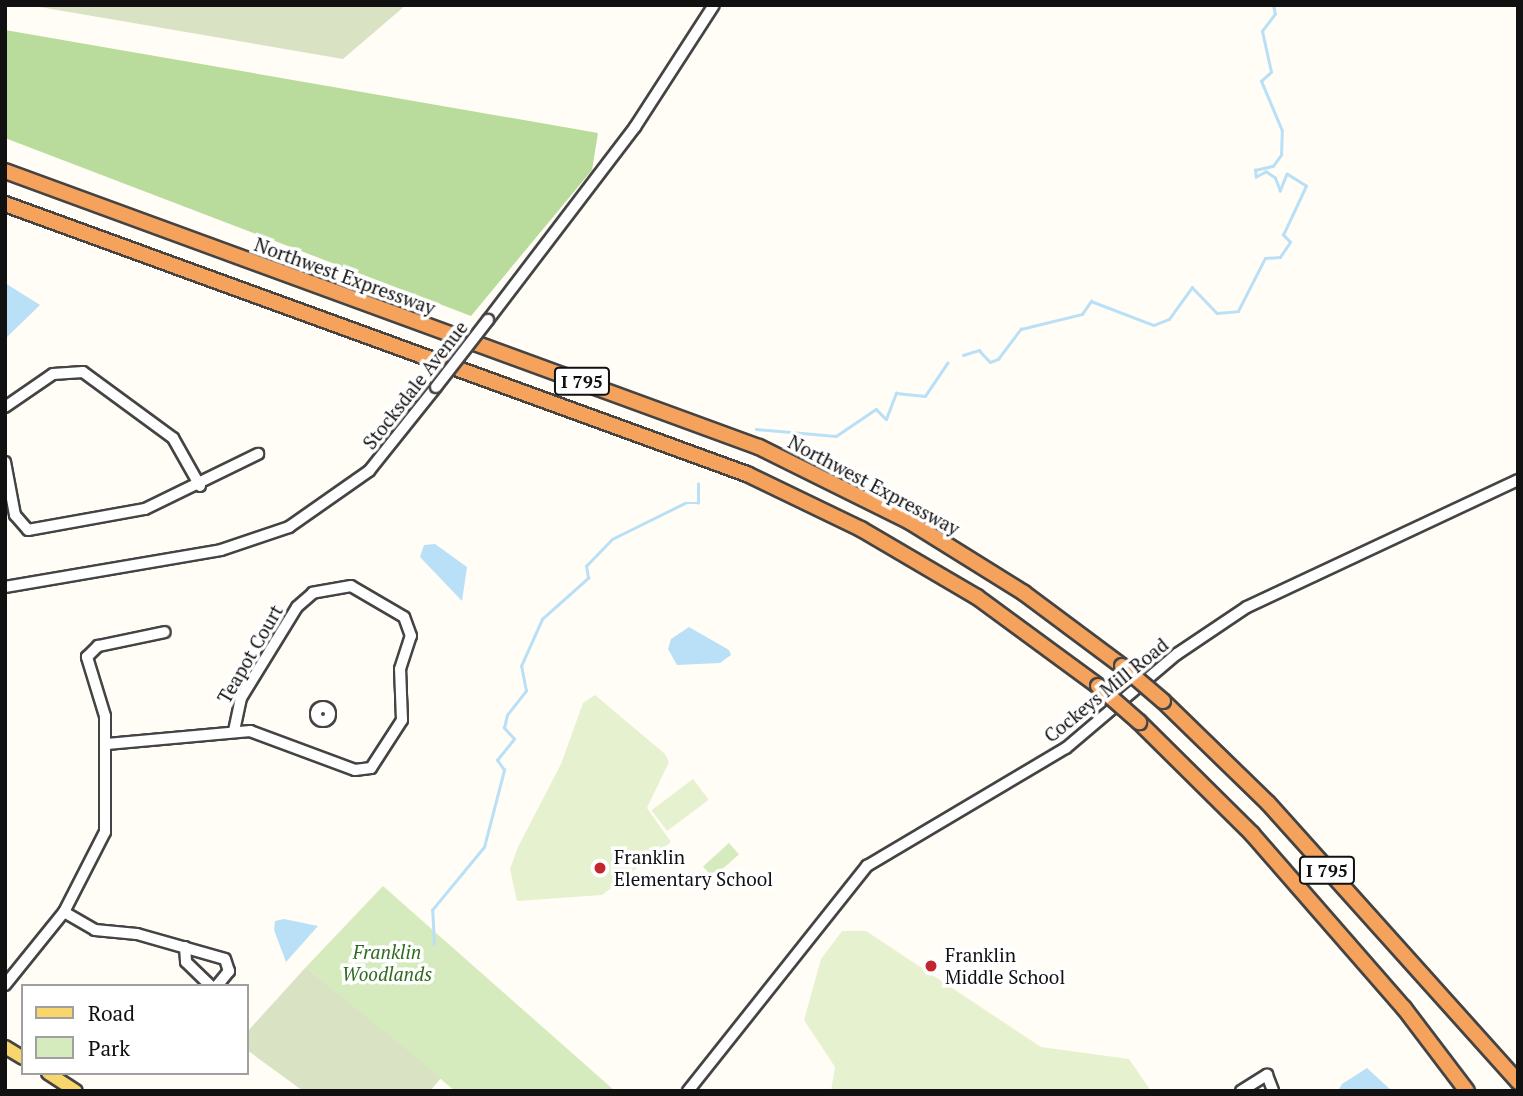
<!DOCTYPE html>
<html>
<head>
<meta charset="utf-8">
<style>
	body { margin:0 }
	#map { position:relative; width:1523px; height:1096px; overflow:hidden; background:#fffdf5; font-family:"PT Serif",serif }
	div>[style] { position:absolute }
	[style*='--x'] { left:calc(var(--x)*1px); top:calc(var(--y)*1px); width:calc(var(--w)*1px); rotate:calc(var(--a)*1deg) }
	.green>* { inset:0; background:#d5ebbd; transform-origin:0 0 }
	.forest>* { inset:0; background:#b9dc9c }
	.cemetery>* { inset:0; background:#d9e3c4 }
	.pitch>* { inset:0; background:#e6f2cf; transform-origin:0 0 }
	.water>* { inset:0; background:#b9e0f7 }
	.stream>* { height:2.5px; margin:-1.25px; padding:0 1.25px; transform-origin:1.25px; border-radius:1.25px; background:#b9e0f7 }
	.roads { filter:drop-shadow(2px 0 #444) drop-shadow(-2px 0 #444) drop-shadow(0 2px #444) drop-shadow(0 -2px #444) }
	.minor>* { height:10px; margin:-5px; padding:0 5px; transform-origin:5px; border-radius:5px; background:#fff }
	.minor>.ring { margin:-5px; padding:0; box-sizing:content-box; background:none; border:10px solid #fff; border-radius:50% }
	.major>* { height:12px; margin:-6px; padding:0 6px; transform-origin:6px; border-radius:6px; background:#f9d66b }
	.highway>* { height:14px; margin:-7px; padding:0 7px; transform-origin:7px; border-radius:7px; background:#f5a25d }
	.bridges { filter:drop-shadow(2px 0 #444) drop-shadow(-2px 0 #444) drop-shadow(0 2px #444) drop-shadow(0 -2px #444) }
	.minor-bridge>* { height:10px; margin:-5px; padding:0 5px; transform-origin:5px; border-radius:5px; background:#fff }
	.highway-bridge>* { height:14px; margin:-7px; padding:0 7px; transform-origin:7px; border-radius:7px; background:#f5a25d }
	.dots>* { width:19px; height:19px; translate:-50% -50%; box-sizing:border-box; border:4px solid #fff; border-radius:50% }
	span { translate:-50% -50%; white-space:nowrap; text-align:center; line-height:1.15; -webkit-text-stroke:7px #fff; paint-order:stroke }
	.shield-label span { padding:2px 5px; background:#fff; border:2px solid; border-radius:5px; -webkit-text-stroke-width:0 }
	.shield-label { font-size:18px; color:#111; font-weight:700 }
	.street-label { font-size:19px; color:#111 }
	.poi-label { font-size:19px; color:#111 }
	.left { translate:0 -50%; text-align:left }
	.park-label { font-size:19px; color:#2f6b1f; font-style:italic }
	.frame { position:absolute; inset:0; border:7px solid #111; pointer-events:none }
	.legend { position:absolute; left:21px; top:984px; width:228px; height:91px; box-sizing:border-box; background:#fff; border:2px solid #a0a0a0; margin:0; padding:9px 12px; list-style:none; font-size:21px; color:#111 }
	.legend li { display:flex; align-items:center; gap:14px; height:35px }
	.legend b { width:35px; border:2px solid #a0a0a0 }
</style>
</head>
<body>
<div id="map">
	<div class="green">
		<div style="left:729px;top:843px;width:15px;height:35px;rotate:48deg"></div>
		<div style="clip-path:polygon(383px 886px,615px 1091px,455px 1091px,306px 967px)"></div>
	</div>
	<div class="forest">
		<div style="clip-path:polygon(5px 30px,598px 133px,592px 170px,471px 316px,5px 138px)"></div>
	</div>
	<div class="cemetery">
		<div style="clip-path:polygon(28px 5px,406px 5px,343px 59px)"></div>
		<div style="clip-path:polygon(306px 967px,441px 1078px,430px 1091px,303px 1091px,247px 1050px,247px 1032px)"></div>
	</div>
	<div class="pitch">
		<div style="clip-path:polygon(595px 695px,665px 754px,669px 762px,647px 808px,671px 842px,602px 895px,517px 901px,510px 869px,518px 847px,561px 764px,583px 703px)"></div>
		<div style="left:693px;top:779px;width:26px;height:52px;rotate:53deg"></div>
		<div style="clip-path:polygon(842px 931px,866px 931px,1041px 1047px,1129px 1059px,1151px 1091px,831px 1091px,835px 1067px,804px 1020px,821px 959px)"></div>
	</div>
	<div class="water">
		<div style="clip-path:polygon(5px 283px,40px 305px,7px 337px,5px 336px)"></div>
		<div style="clip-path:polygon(435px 544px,467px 567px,462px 601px,420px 557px,424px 545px)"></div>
		<div style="clip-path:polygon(689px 627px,729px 650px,731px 655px,720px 663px,677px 665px,668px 649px,671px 639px)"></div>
		<div style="clip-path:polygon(284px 919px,318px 926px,286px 962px,274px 930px,275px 921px)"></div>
		<div style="clip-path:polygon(1367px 1068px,1392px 1091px,1338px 1091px,1342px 1084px)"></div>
	</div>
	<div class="stream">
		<div style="--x:963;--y:355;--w:17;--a:-17"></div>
		<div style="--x:979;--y:350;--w:16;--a:47"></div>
		<div style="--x:990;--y:362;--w:9;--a:-21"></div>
		<div style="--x:998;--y:359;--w:38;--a:-53"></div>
		<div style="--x:1021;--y:329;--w:63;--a:-13.8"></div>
		<div style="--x:1082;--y:314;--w:16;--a:-55"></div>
		<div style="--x:1091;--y:301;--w:67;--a:20.9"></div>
		<div style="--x:1154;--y:325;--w:16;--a:-22"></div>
		<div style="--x:1169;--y:319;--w:39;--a:-54"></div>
		<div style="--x:1192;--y:287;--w:36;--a:46"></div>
		<div style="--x:1217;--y:313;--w:21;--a:-5"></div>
		<div style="--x:1238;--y:311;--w:59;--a:-63"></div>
		<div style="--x:1265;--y:258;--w:15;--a:-4"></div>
		<div style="--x:1280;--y:257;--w:18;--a:-56"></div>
		<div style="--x:1290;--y:242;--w:10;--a:-135"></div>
		<div style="--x:1283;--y:235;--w:54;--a:-64.9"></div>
		<div style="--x:1306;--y:186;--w:22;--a:-148"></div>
		<div style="--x:1287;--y:174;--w:18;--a:112"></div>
		<div style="--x:1280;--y:191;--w:14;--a:-111"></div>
		<div style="--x:1275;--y:178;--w:11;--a:-146"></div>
		<div style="--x:1266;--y:172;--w:11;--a:153"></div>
		<div style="--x:1256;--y:177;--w:7;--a:-98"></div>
		<div style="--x:1255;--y:170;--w:18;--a:-13"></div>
		<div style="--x:1273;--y:166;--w:14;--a:-54"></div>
		<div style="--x:1281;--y:155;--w:24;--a:-88"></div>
		<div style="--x:1282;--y:131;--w:54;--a:-112.8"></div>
		<div style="--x:1261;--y:81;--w:13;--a:-42"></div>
		<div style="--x:1271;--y:72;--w:42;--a:-102.4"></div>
		<div style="--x:1262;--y:31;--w:21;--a:-53"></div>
		<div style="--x:1275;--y:14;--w:9;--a:-103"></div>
		<div style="--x:756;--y:429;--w:80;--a:5"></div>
		<div style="--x:836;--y:436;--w:48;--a:-34"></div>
		<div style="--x:876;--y:409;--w:14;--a:45"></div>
		<div style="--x:886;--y:419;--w:28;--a:-69"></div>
		<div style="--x:896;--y:393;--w:29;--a:6"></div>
		<div style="--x:925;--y:396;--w:40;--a:-56"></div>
		<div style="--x:434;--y:944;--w:34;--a:-93"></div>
		<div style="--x:432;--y:910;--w:82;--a:-50.5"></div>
		<div style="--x:484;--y:847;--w:80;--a:-75.4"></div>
		<div style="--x:504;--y:770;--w:12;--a:-125"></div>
		<div style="--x:497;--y:760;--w:27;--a:-51"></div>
		<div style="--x:514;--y:739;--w:15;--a:-132"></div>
		<div style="--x:504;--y:728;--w:13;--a:-77"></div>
		<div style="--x:507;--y:715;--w:31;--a:-52"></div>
		<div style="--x:526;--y:691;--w:25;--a:-101"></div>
		<div style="--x:521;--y:666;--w:51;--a:-65.9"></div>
		<div style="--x:542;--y:619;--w:62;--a:-41.7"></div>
		<div style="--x:588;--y:578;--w:12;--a:-99"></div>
		<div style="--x:586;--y:566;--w:37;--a:-46"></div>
		<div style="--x:612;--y:539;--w:81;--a:-26.3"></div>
		<div style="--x:685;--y:503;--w:13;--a:0"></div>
		<div style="--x:698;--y:503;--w:19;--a:-90"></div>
	</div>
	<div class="roads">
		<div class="minor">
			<div style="--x:488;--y:320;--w:243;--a:-52.7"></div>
			<div style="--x:635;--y:127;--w:145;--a:-57.1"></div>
			<div style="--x:5;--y:407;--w:58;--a:-34.5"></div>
			<div style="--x:53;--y:374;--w:30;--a:-4"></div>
			<div style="--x:83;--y:372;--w:112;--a:36.3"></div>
			<div style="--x:173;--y:438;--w:55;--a:60.6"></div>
			<div style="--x:5;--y:462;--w:54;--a:79.3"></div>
			<div style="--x:15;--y:515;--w:20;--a:49"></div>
			<div style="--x:28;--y:530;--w:119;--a:-10.2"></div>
			<div style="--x:145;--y:509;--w:126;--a:-26"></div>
			<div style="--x:5;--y:587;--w:219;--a:-9.7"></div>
			<div style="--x:221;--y:550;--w:72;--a:-18.7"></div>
			<div style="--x:289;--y:527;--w:98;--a:-35"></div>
			<div style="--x:369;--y:471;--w:107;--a:-51.4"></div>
			<div class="ring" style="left:316px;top:707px;width:4px;height:4px"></div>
			<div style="--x:107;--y:744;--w:144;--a:-5.2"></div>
			<div style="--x:250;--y:731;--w:112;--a:20.4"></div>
			<div style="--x:355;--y:770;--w:16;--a:-7"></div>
			<div style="--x:371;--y:768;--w:57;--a:-57.1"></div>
			<div style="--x:402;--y:720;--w:51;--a:-92.2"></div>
			<div style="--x:400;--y:669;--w:35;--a:-72"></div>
			<div style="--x:411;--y:636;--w:20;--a:-110"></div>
			<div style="--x:404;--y:617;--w:61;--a:-149.7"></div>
			<div style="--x:351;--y:586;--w:39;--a:170"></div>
			<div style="--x:313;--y:593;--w:21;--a:139"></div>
			<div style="--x:297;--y:607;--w:107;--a:121.6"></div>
			<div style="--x:241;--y:698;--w:33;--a:102"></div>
			<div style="--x:64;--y:912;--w:36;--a:30"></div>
			<div style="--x:95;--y:930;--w:42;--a:5.4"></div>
			<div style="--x:137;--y:934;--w:91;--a:15.9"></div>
			<div style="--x:225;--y:959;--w:13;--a:72"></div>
			<div style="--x:229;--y:971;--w:19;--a:129"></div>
			<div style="--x:185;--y:947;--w:15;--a:86"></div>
			<div style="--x:186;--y:962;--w:35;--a:44"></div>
			<div style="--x:5;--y:985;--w:94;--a:-51.1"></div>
			<div style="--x:64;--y:912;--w:90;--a:-62.9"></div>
			<div style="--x:105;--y:832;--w:116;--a:-90"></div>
			<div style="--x:105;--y:716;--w:62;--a:-107"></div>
			<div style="--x:87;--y:657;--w:16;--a:-45"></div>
			<div style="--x:98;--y:646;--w:68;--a:-11.8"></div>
			<div style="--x:688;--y:1091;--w:288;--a:-51.5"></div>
			<div style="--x:867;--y:866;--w:231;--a:-30.7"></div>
			<div style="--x:1066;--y:748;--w:145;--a:-40.3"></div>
			<div style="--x:1177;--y:654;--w:84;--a:-33.9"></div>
			<div style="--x:1247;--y:607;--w:299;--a:-25.1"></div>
			<div style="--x:1241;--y:1091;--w:31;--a:-32"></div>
			<div style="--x:1267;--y:1075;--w:17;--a:69"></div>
		</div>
		<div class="major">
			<div style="--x:5;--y:1047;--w:21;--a:31"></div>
			<div style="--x:48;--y:1073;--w:33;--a:33"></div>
		</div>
		<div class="highway">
			<div style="--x:5;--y:171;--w:803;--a:20.11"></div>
			<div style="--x:759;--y:447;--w:169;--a:26.4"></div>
			<div style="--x:910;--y:522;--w:134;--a:31.9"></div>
			<div style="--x:1024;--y:593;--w:122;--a:36.7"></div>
			<div style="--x:5;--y:204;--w:790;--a:20"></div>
			<div style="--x:747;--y:474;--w:127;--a:25.8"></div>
			<div style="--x:861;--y:529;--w:134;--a:30.4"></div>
			<div style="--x:977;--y:597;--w:150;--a:36.3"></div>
			<div style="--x:1163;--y:701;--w:146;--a:44.2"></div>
			<div style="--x:1268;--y:803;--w:375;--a:48.1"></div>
			<div style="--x:1139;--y:722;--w:159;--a:44.7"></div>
			<div style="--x:1252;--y:834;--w:231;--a:48.9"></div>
			<div style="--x:1404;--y:1008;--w:104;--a:52.8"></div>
		</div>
	</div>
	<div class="bridges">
		<div class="minor-bridge">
			<div style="--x:436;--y:387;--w:85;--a:-52.2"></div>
		</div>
		<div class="highway-bridge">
			<div style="--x:1122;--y:666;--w:54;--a:40.5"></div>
			<div style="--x:1098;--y:686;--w:55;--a:41.3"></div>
		</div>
	</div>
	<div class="dots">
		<div style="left:600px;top:868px;background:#c4262e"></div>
		<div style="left:931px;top:966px;background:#c4262e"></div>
	</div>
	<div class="shield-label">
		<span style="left:582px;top:381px">I 795</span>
		<span style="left:1327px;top:870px">I 795</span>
	</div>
	<div class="street-label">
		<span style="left:345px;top:276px;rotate:20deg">Northwest Expressway</span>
		<span style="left:415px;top:385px;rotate:-52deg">Stocksdale Avenue</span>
		<span style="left:874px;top:485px;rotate:28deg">Northwest Expressway</span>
		<span style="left:250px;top:654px;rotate:-60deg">Teapot Court</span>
		<span style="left:1106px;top:690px;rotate:-39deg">Cockeys Mill Road</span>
	</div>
	<div class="poi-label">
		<span class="left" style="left:614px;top:868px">Franklin<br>Elementary School</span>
		<span class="left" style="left:945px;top:966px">Franklin<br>Middle School</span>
	</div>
	<div class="park-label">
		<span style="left:387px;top:963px">Franklin<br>Woodlands</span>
	</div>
	<div class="frame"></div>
	<ul class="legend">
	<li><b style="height:9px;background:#f9d66b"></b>Road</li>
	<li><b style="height:19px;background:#d5ebbd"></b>Park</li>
	</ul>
</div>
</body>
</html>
